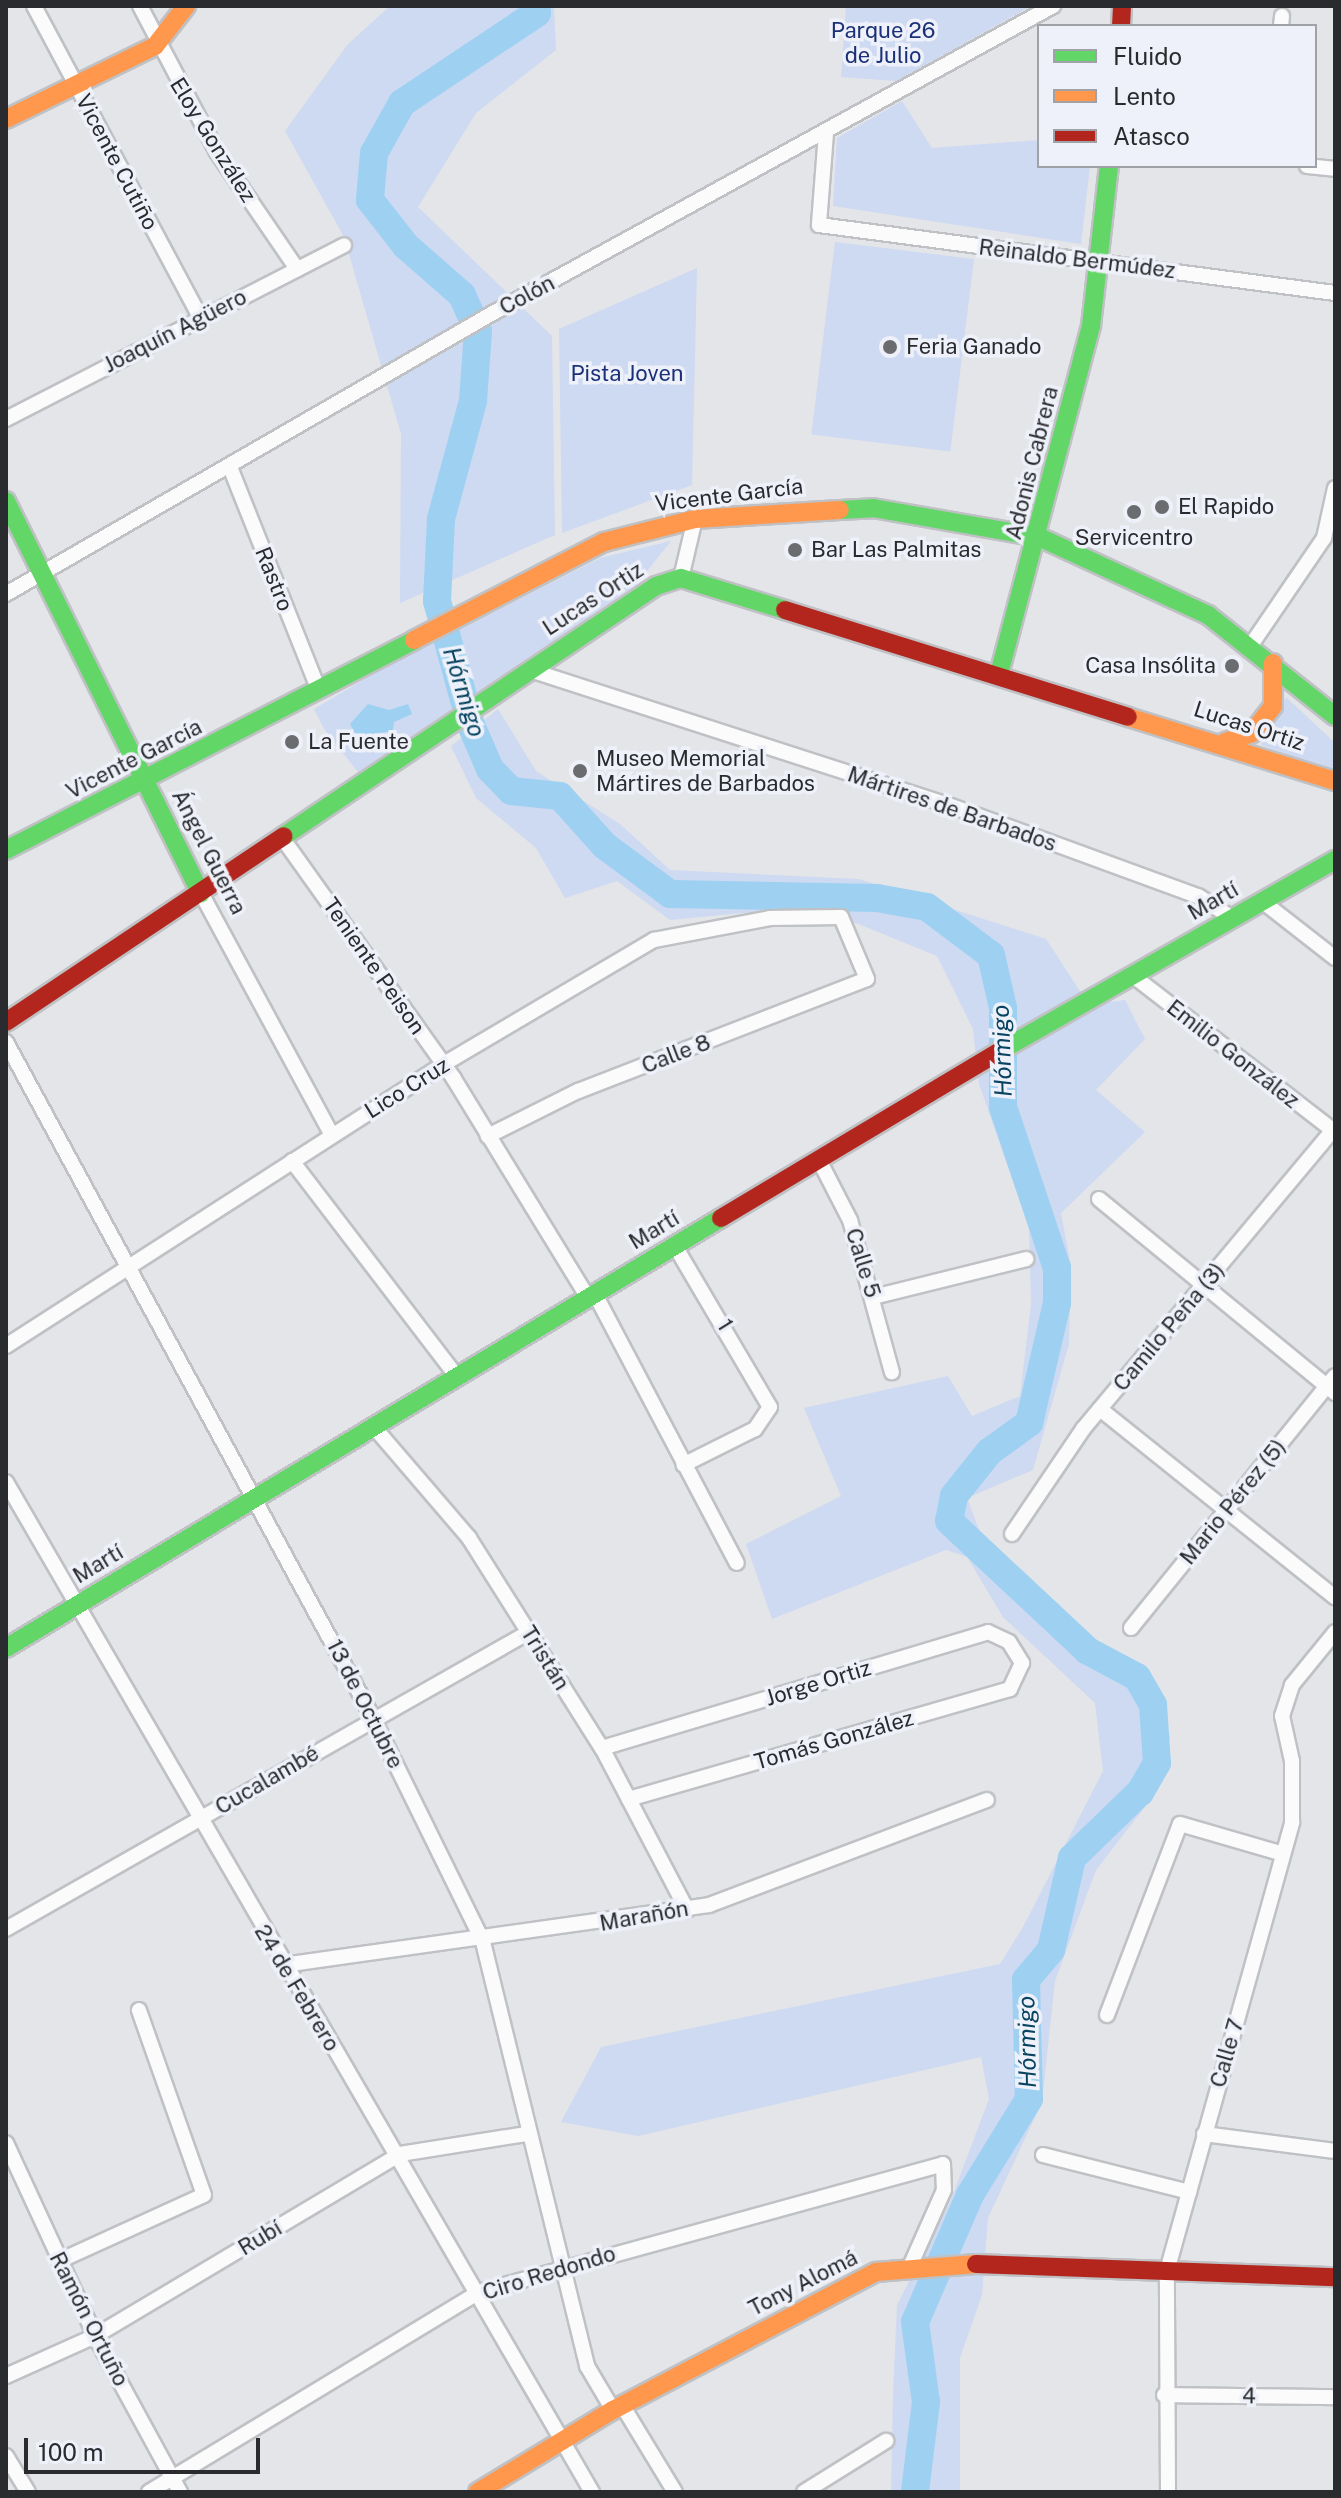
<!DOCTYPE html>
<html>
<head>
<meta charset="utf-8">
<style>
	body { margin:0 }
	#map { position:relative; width:1341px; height:2498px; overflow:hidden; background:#e3e5e9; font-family:"Public Sans",sans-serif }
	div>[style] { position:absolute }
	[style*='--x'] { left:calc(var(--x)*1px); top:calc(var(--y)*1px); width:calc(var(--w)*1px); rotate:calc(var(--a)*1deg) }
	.green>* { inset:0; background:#ced9f2; transform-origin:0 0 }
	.water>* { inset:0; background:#9ed1f1 }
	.river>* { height:28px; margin:-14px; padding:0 14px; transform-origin:14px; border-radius:14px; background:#9ed1f1 }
	.roads { filter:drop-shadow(2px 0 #bfc1c4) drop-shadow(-2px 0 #bfc1c4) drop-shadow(0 2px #bfc1c4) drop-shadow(0 -2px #bfc1c4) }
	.street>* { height:14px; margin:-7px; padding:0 7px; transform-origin:7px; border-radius:7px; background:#fbfbfc }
	.fast>* { height:18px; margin:-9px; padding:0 9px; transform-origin:9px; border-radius:9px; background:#63d668 }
	.slow>* { height:18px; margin:-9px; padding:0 9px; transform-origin:9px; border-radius:9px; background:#ff974d }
	.jam>* { height:18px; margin:-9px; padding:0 9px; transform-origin:9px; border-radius:9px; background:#b3261e }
	.dots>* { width:22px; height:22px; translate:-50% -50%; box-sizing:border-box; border:4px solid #eef1f9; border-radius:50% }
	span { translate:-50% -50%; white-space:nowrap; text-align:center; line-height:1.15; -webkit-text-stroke:7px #eef1f9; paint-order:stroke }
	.park-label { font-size:22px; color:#1a3078 }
	.street-label { font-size:22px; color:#2a2b2e }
	.poi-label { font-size:22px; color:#2a2b2e }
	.left { translate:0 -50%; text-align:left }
	.right { translate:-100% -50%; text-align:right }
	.water-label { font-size:24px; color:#084461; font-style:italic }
	.frame { position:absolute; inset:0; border:8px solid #2a2b2e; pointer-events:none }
	.legend { position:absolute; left:1037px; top:24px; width:280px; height:144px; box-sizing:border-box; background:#eef1f9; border:2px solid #a0a2a8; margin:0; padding:10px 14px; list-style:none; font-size:24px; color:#2a2b2e }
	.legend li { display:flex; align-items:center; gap:16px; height:40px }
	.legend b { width:40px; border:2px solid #a0a2a8 }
	.scale { position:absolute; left:24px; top:2438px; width:236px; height:36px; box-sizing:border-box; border:4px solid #2a2b2e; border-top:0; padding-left:10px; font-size:24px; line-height:28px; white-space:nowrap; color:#2a2b2e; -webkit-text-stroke:6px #eef1f9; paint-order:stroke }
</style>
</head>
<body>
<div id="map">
	<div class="green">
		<div style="clip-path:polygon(390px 6px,554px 6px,556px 50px,476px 113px,418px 207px,552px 336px,555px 535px,400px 603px,401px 434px,344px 237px,285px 131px,348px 44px)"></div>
		<div style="clip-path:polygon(846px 6px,1031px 6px,896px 81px,841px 77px)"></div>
		<div style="clip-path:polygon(902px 101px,932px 148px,1039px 140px,1039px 166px,1090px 166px,1081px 244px,833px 206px,837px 138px)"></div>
		<div style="left:835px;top:242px;width:140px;height:194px;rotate:7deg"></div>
		<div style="clip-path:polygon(697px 268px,692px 485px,562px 533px,559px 329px)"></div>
		<div style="clip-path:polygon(671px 541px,636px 585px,358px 772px,324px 729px,314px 709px,385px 667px,600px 558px)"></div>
		<div style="clip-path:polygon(1286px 697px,1335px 743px,1335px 772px,1261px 745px)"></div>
		<div style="clip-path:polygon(498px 709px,536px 771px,620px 824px,670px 870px,859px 879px,1046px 939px,1089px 1005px,1125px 1000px,1145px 1039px,1096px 1090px,1145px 1132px,1061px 1213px,1071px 1266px,1069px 1344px,1033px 1470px,967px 1498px,983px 1540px,1081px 1632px,1159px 1688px,1170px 1738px,1151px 1799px,1096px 1870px,1055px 1981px,1042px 2102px,988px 2218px,982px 2295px,960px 2358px,960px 2492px,891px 2492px,893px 2393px,897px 2305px,950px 2202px,989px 2099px,981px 2057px,638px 2136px,561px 2122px,601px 2047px,1000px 1964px,1023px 1927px,1103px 1771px,1095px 1703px,1003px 1617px,967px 1557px,946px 1550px,772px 1619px,746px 1544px,841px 1496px,804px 1408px,948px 1376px,972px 1416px,1020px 1396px,1031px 1304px,1029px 1228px,979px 1084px,973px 1029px,937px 956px,856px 923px,743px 913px,670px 920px,617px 881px,565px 898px,536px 848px,476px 798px,451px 746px)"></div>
	</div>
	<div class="water">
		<div style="clip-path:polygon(368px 704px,389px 710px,408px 704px,412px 714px,394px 722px,393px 731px,357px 736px,350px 724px)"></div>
	</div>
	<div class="river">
		<div style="--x:535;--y:6;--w:7;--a:74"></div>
		<div style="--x:537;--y:13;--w:162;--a:146.3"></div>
		<div style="--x:402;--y:103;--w:57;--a:119.2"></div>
		<div style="--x:374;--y:153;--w:47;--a:94.9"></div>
		<div style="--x:370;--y:200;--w:58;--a:52"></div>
		<div style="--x:406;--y:246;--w:74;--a:41.2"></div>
		<div style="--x:462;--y:295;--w:39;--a:66"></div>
		<div style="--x:478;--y:331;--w:70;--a:94.1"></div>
		<div style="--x:473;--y:401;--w:122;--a:105.2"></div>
		<div style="--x:441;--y:519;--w:82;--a:92.8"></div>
		<div style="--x:437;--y:601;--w:129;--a:74.7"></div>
		<div style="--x:471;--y:725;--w:48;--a:66.6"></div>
		<div style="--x:490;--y:769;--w:30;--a:46"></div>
		<div style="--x:511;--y:791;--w:49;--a:5.8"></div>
		<div style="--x:560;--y:796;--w:67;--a:48"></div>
		<div style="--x:605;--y:846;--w:81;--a:36.4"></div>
		<div style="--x:670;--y:894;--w:207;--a:1.1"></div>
		<div style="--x:877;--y:898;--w:51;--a:10.2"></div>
		<div style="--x:927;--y:907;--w:80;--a:36.9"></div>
		<div style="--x:991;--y:955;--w:54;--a:77.2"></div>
		<div style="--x:1003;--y:1008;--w:99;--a:90"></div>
		<div style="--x:1003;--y:1107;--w:170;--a:71.5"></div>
		<div style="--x:1057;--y:1268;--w:35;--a:90"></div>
		<div style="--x:1057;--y:1303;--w:123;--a:103.1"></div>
		<div style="--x:1029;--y:1423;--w:49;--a:144.1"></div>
		<div style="--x:989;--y:1452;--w:56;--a:128.5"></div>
		<div style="--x:954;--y:1496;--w:25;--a:101"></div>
		<div style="--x:949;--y:1521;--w:190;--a:43.1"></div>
		<div style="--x:1088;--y:1651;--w:55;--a:28"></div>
		<div style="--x:1137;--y:1677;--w:32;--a:60"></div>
		<div style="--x:1153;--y:1705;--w:58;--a:86.1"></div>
		<div style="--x:1157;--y:1763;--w:34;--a:120"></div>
		<div style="--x:1140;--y:1792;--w:95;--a:135.9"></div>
		<div style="--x:1072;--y:1858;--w:94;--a:102.9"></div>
		<div style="--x:1051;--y:1950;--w:39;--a:130"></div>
		<div style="--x:1026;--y:1980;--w:119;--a:88.6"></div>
		<div style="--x:1029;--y:2099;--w:113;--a:121.6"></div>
		<div style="--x:970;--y:2195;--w:138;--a:113.4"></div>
		<div style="--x:915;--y:2322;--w:81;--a:82.2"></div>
		<div style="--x:926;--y:2402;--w:91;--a:97"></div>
	</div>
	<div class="roads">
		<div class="street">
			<div style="--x:34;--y:6;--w:353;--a:61.9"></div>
			<div style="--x:140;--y:6;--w:165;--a:62.2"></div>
			<div style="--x:217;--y:152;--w:142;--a:55.6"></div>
			<div style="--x:1281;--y:26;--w:10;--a:-84"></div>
			<div style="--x:826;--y:133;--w:92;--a:94.4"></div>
			<div style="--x:819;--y:225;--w:520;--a:7.51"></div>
			<div style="--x:1307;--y:166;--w:28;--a:6"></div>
			<div style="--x:6;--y:419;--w:380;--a:-27.2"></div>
			<div style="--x:230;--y:467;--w:241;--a:68.3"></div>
			<div style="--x:681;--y:578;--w:61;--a:-76.7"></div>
			<div style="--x:6;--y:594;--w:562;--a:-29.99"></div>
			<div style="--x:493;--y:313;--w:639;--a:-28.73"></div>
			<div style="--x:1251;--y:645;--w:130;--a:-55.7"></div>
			<div style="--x:1324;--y:538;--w:51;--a:-77.6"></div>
			<div style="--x:530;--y:670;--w:437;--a:17.9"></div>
			<div style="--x:946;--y:804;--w:268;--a:20.1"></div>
			<div style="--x:1198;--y:896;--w:40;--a:32.9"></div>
			<div style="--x:283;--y:839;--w:295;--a:54.5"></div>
			<div style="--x:454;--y:1079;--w:257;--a:58.5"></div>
			<div style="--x:201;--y:893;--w:275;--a:61.6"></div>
			<div style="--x:1262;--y:901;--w:93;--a:38"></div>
			<div style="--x:1132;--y:975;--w:257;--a:37.7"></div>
			<div style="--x:6;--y:1042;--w:769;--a:61.5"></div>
			<div style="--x:373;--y:1718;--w:250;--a:63.8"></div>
			<div style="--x:483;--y:1942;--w:437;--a:76.2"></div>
			<div style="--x:587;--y:2366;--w:51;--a:59.4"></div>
			<div style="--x:819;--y:1160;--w:68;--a:62.7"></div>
			<div style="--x:850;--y:1220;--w:158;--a:74.6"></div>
			<div style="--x:292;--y:1161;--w:272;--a:52.6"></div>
			<div style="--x:1099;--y:1199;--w:306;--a:39.4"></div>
			<div style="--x:675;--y:1246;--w:187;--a:59.5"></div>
			<div style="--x:770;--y:1407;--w:27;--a:124"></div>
			<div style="--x:755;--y:1429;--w:80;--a:153.4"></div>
			<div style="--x:595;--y:1294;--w:304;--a:62.2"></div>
			<div style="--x:873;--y:1297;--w:158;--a:-13.9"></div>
			<div style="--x:6;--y:1346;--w:521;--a:-32.77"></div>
			<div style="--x:444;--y:1064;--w:244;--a:-30.6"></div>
			<div style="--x:654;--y:940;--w:118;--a:-10.7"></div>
			<div style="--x:770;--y:918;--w:71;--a:-0.8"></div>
			<div style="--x:841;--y:917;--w:67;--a:67.2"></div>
			<div style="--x:867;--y:979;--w:310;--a:158.8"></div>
			<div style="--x:578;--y:1091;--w:101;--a:153.4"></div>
			<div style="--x:1100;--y:1409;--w:301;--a:38.7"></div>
			<div style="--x:374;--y:1427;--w:146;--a:49.4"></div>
			<div style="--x:469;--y:1538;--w:249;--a:57.7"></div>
			<div style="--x:602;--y:1748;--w:183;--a:62.3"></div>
			<div style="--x:6;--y:1482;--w:1168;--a:59.88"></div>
			<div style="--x:1012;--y:1534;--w:127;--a:-55.9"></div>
			<div style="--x:1083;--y:1429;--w:393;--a:-50.1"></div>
			<div style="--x:1131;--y:1628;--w:324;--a:-51"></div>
			<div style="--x:602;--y:1748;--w:403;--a:-16.7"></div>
			<div style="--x:988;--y:1632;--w:23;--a:25"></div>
			<div style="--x:1009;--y:1642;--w:25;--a:58"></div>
			<div style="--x:1022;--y:1663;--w:29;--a:115"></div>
			<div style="--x:1010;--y:1689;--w:397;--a:163.9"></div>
			<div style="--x:6;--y:1929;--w:601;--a:-29.59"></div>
			<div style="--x:283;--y:1965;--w:430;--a:-8"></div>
			<div style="--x:709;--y:1905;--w:297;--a:-20.7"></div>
			<div style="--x:1107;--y:2015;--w:204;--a:-69.1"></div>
			<div style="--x:1180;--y:1824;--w:107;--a:16.2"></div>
			<div style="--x:1204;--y:2134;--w:132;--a:7.4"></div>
			<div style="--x:6;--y:2143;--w:213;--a:65.2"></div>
			<div style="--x:95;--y:2336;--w:178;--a:61.4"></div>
			<div style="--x:1043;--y:2155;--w:151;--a:14.2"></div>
			<div style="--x:59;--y:2261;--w:159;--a:-24.5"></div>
			<div style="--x:204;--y:2195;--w:196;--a:-109.4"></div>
			<div style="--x:6;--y:2376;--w:98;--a:-24.2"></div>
			<div style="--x:95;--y:2336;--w:355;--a:-30.8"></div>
			<div style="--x:400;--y:2154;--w:128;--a:-9"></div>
			<div style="--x:1164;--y:2395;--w:171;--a:0.7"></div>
			<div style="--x:622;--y:2405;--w:102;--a:58.7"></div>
			<div style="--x:6;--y:2456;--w:42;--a:58.6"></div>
			<div style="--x:149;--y:2492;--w:386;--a:-31.2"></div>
			<div style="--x:479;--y:2292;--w:481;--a:-15.4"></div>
			<div style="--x:943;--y:2164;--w:26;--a:88"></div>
			<div style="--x:944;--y:2190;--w:81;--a:114"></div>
			<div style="--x:804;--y:2492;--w:97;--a:-31.9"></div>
			<div style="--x:1168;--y:2492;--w:221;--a:-90.3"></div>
			<div style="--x:1167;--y:2271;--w:466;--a:-74.4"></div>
			<div style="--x:1292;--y:1822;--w:61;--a:-90"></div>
			<div style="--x:1292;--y:1761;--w:46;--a:-102.5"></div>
			<div style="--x:1282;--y:1716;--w:33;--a:-72"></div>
			<div style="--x:1292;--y:1685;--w:68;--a:-50.9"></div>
		</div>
		<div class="fast">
			<div style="--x:6;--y:501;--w:438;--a:63.6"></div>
			<div style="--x:840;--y:510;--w:33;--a:-3"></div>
			<div style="--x:873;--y:508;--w:169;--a:9.9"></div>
			<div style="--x:1039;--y:537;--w:186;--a:24.8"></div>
			<div style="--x:1208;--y:615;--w:162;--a:38.5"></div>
			<div style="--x:999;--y:674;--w:360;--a:-75.2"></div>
			<div style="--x:1091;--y:326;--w:161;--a:-83.6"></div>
			<div style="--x:284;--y:836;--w:448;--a:-33.9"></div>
			<div style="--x:656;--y:586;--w:26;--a:-18"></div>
			<div style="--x:681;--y:578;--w:109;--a:17.1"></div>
			<div style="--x:6;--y:850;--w:459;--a:-27.2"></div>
			<div style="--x:1000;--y:1051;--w:386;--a:-29.7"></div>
			<div style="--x:6;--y:1648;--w:834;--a:-31.02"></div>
		</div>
		<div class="slow">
			<div style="--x:6;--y:119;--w:166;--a:-26.1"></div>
			<div style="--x:155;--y:46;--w:51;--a:-52.2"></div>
			<div style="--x:414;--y:640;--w:214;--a:-27.3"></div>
			<div style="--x:604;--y:542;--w:94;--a:-14.2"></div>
			<div style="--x:695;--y:519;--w:145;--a:-3.6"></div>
			<div style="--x:1128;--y:717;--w:217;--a:17.2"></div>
			<div style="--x:1225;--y:742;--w:28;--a:-18"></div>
			<div style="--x:1252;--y:733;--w:34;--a:-52"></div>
			<div style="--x:1273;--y:706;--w:43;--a:-90"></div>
			<div style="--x:478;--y:2492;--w:158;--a:-31.3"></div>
			<div style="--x:613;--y:2410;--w:297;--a:-27.7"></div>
			<div style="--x:876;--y:2272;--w:100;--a:-4.6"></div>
		</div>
		<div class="jam">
			<div style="--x:1121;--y:26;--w:20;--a:-87"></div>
			<div style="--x:785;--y:610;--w:359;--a:17.3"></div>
			<div style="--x:6;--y:1022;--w:334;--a:-33.8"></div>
			<div style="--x:721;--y:1218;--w:325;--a:-30.9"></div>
			<div style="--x:976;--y:2264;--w:359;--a:2.1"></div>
		</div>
	</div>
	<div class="dots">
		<div style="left:890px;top:347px;background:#6b6c6f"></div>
		<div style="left:1162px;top:507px;background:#6b6c6f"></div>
		<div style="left:1134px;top:512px;background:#6b6c6f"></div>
		<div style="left:795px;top:550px;background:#6b6c6f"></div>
		<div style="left:1232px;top:666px;background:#6b6c6f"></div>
		<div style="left:292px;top:742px;background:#6b6c6f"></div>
		<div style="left:580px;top:771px;background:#6b6c6f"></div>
	</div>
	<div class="park-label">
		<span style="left:883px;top:43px">Parque 26<br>de Julio</span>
		<span style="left:627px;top:374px">Pista Joven</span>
	</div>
	<div class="street-label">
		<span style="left:213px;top:140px;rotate:58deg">Eloy González</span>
		<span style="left:117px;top:162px;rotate:62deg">Vicente Cutiño</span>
		<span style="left:1077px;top:259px;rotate:7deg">Reinaldo Bermúdez</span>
		<span style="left:527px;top:295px;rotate:-28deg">Colón</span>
		<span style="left:175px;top:331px;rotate:-27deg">Joaquín Agüero</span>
		<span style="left:1032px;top:463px;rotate:-76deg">Adonis Cabrera</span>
		<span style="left:729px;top:495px;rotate:-7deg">Vicente García</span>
		<span style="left:274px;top:579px;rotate:68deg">Rastro</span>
		<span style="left:593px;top:599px;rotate:-33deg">Lucas Ortiz</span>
		<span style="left:1249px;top:726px;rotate:18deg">Lucas Ortiz</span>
		<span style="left:134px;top:759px;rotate:-27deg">Vicente García</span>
		<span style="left:952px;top:809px;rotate:19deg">Mártires de Barbados</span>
		<span style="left:209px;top:852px;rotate:63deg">Ángel Guerra</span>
		<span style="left:1213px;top:901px;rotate:-30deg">Martí</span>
		<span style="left:374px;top:966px;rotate:55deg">Teniente Peison</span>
		<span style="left:676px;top:1054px;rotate:-21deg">Calle 8</span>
		<span style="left:1233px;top:1054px;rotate:38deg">Emilio González</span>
		<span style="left:407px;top:1088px;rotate:-32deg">Lico Cruz</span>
		<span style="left:654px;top:1230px;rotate:-31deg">Martí</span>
		<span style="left:863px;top:1263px;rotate:73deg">Calle 5</span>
		<span style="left:725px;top:1325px;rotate:58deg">1</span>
		<span style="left:1169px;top:1327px;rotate:-50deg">Camilo Peña (3)</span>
		<span style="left:1233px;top:1502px;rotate:-51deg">Mario Pérez (5)</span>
		<span style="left:98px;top:1564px;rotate:-31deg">Martí</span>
		<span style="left:545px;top:1658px;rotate:58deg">Tristán</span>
		<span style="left:818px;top:1683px;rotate:-17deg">Jorge Ortiz</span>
		<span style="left:365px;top:1704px;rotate:63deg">13 de Octubre</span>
		<span style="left:834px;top:1740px;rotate:-16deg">Tomás González</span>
		<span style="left:267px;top:1780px;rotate:-30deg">Cucalambé</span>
		<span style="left:644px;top:1916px;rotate:-10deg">Marañón</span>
		<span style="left:297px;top:1988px;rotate:59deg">24 de Febrero</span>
		<span style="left:1227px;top:2053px;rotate:-74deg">Calle 7</span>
		<span style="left:260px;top:2238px;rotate:-31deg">Rubí</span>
		<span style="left:549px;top:2273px;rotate:-17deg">Ciro Redondo</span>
		<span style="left:803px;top:2283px;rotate:-27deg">Tony Alomá</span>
		<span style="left:89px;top:2319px;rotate:63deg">Ramón Ortuño</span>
		<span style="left:1249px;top:2396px;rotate:1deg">4</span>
	</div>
	<div class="poi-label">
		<span class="left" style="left:906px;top:347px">Feria Ganado</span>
		<span class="left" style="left:1178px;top:507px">El Rapido</span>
		<span style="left:1134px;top:538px">Servicentro</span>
		<span class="left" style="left:811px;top:550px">Bar Las Palmitas</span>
		<span class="right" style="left:1216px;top:666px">Casa Insólita</span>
		<span class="left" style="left:308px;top:742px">La Fuente</span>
		<span class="left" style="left:596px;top:771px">Museo Memorial<br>Mártires de Barbados</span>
	</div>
	<div class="water-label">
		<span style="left:464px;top:692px;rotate:73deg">Hórmigo</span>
		<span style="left:1002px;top:1051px;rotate:-92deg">Hórmigo</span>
		<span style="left:1027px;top:2042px;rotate:-91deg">Hórmigo</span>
	</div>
	<div class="frame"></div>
	<ul class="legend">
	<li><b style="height:10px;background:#63d668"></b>Fluido</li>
	<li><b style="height:10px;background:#ff974d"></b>Lento</li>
	<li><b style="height:10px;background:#b3261e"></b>Atasco</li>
	</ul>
	<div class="scale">100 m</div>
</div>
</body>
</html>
